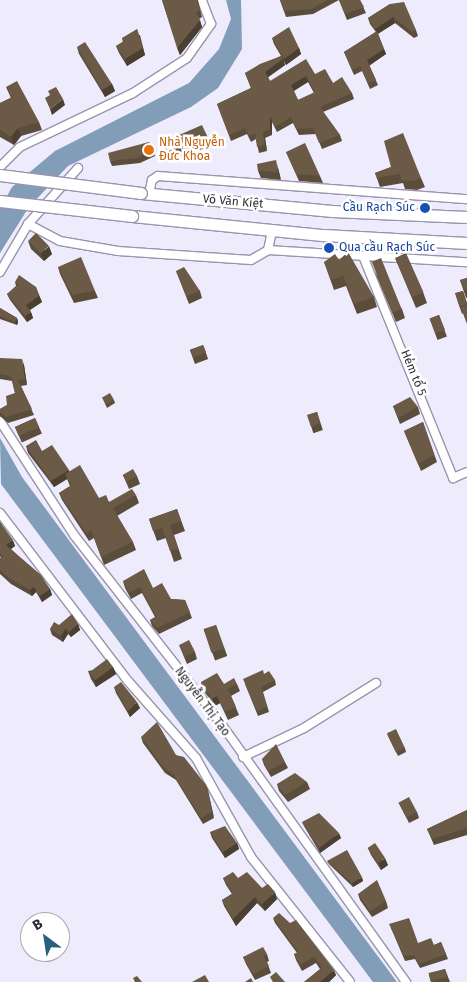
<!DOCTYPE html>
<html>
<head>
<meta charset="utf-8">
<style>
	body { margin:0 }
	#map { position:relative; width:467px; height:982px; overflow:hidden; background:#eeebfc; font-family:"Fira Sans",sans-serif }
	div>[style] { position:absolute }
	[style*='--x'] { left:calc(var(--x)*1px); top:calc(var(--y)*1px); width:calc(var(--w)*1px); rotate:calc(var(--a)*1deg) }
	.water>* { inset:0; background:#829db8 }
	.roads { filter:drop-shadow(1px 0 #9994ad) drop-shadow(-1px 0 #9994ad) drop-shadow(0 1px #9994ad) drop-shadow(0 -1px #9994ad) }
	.minor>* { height:8px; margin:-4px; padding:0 4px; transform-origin:4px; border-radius:4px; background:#fff }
	.secondary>* { height:11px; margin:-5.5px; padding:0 5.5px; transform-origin:5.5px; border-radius:5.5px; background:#fff }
	.bridges { filter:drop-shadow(1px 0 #9994ad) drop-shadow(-1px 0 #9994ad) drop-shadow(0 1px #9994ad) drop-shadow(0 -1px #9994ad) }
	.secondary-bridge>* { height:11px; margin:-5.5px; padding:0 5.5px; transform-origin:5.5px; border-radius:5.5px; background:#fff }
	.wall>* { inset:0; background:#5b4d3c; transform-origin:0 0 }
	.shaded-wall>* { inset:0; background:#4a3f31 }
	.building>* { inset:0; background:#6a5a46; transform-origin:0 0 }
	.dots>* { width:14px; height:14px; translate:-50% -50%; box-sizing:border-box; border:2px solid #fff; border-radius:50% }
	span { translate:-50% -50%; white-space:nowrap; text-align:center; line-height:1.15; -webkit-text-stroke:5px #fff; paint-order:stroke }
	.food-label { font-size:12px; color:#c56008 }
	.left { translate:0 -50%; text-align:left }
	.street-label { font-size:12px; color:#2d2b35 }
	.transit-label { font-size:12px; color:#164399 }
	.right { translate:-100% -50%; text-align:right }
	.north { position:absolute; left:20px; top:912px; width:50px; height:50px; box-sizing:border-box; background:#fff; border:1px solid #abaaae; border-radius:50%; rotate:329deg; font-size:14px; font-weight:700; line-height:20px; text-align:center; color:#2d2b35 }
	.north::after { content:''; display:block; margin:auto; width:18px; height:22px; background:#29607b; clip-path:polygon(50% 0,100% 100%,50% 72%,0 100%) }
</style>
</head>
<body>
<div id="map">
	<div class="water">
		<div style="clip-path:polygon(226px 0,241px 0,242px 49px,218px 88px,191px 107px,68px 166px,29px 207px,0 253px,0 209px,12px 187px,55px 151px,189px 83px,219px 49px,231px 19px)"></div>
		<div style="clip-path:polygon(0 438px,22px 477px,397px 982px,373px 982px,1px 484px)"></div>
	</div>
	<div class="roads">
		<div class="minor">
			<div style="--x:0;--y:167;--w:28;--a:-45"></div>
			<div style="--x:20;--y:147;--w:125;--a:-25.5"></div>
			<div style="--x:133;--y:93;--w:64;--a:-32.9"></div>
			<div style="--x:187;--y:58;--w:42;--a:-54.8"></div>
			<div style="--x:211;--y:24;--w:26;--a:-111"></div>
			<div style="--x:149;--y:194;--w:14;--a:-78"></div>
			<div style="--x:152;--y:180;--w:7;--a:-34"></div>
			<div style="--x:158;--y:176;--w:310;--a:4.3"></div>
			<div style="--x:28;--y:224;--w:36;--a:28"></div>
			<div style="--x:60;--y:241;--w:59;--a:9.8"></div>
			<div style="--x:118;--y:251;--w:133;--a:3.9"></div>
			<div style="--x:251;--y:260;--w:20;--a:-30"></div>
			<div style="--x:268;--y:250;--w:19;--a:-78"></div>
			<div style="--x:268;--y:250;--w:199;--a:3.5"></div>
			<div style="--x:363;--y:256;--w:240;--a:67.9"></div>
			<div style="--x:453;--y:478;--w:15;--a:-23"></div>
			<div style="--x:0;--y:272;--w:56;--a:-59.7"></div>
			<div style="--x:28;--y:224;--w:75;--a:-48.2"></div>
			<div style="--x:0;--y:421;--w:136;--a:57"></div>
			<div style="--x:74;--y:535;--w:232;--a:52"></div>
			<div style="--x:217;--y:718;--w:325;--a:54.4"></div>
			<div style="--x:0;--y:513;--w:211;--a:52.7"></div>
			<div style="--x:128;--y:681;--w:103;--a:48.6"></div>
			<div style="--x:196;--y:758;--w:113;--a:60.9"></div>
			<div style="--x:251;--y:857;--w:159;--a:51.6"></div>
			<div style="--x:243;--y:757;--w:68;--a:-25.4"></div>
			<div style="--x:304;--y:728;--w:85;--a:-32"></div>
		</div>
		<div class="secondary">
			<div style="--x:141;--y:193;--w:192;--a:5.4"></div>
			<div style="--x:332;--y:211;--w:135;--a:2.5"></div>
			<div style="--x:132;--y:216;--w:193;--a:5.7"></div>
			<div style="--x:324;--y:235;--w:143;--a:3.2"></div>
		</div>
	</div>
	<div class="bridges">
		<div class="secondary-bridge">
			<div style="--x:0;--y:175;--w:142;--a:7.3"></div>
			<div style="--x:0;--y:201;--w:133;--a:6.5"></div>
		</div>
	</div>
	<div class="wall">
		<div style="clip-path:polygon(162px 0,198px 0,202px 17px,199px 19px,202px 27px,180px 55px)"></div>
		<div style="clip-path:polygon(280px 0,360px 0,366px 13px,347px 20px,339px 0,313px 14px,286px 17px)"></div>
		<div style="clip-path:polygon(390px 4px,416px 30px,418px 36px,414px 38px,395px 23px,378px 34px,386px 54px,369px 65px,378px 85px,370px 89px,362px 71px,354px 75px,344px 52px,376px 32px,370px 24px,368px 18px)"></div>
		<div style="clip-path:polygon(140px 35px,145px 55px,127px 66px,119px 53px,116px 46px,123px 42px,122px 38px)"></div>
		<div style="clip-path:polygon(evenodd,272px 38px,299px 48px,301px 54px,286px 65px,283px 60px,285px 65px,268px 77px,270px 81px,315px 74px,333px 83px,352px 93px,354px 99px,323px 112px,340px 135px,342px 141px,322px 149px,316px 134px,299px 135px,293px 123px,277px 132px,272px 122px,272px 135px,265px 138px,267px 151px,259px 153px,256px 139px,251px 142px,247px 134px,231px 141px,217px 104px,251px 88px,245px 73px,281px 56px,274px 44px,272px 38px,308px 82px,314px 93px,298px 100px,294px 91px,308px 82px)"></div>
		<div style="clip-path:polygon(77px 47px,112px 84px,115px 91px,105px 97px,79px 54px)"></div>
		<div style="clip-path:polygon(6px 87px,39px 122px,42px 130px,21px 136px,14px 145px,0 137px,0 103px,11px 98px)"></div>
		<div style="clip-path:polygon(209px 140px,212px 146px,170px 159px,163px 142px)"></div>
		<div style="clip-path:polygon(153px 150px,155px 156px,140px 163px,112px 166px,110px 161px)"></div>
		<div style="clip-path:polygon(286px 152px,320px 176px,323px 183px,299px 181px)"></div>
		<div style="clip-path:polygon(391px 167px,421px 178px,425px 187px,417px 190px,405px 189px,403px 183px,380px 187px,375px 173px)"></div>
		<div style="clip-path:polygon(278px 168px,281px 180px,261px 178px,258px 171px)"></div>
		<div style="clip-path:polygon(28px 241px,52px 254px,44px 261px,31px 249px)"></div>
		<div style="clip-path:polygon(395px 258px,423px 292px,427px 303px,416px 308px)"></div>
		<div style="clip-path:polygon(339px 260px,374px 297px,377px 307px,357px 314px,346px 286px,334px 290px,324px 262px)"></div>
		<div style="clip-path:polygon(58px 267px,95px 291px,98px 298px,74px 303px,60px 274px)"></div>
		<div style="clip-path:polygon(176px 271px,200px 291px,202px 298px,189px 304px)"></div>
		<div style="clip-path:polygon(375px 272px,402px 309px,405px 318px,396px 322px)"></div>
		<div style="clip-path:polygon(467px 278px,467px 298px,466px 298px,460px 280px)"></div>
		<div style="clip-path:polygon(15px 282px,36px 287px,42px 302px,30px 310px,33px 318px,27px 322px,10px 300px,7px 294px,16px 286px)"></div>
		<div style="clip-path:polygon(463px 291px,467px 303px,467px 324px,463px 313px,462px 314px,455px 293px)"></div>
		<div style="clip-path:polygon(0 308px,17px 318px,18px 322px,17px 325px,0 319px)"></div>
		<div style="left:439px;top:315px;width:23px;height:10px;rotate:70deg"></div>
		<div style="left:203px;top:345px;width:15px;height:14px;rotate:70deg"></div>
		<div style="clip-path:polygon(0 358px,24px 365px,27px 385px,21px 386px,34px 415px,8px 423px,0 416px,0 409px,7px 405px,15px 393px,12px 381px,0 379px)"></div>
		<div style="clip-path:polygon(102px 397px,114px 400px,115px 403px,107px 408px)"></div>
		<div style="clip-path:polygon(393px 406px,418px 407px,420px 414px,400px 424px)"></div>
		<div style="left:317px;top:412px;width:19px;height:10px;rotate:72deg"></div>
		<div style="left:35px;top:418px;width:17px;height:22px;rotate:66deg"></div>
		<div style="clip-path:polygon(423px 422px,437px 462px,421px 471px,404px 431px)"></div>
		<div style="clip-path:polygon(26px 446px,42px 451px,69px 471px,99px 498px,109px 502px,136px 495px,139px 503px,117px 516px,133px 542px,136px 550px,104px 565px,94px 538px,89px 541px,62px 500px,59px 493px,70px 486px,67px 479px,54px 487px,28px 453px)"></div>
		<div style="clip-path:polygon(123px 475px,137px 476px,140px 484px,129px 489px)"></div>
		<div style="clip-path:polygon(177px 509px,185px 531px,174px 535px,182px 559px,174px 562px,166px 538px,157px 541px,149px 519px)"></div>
		<div style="clip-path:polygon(0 522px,15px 546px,11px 549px,50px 589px,52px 595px,42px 602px,36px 592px,32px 596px,11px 584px,0 574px,0 558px,1px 558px,0 556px)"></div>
		<div style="clip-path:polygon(123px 581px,153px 588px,171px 599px,185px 600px,192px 618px,159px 634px,152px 626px,150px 620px,155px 617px,142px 593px,131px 599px,125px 588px)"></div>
		<div style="clip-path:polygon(78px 624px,80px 630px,71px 637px,68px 634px,63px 642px,52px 635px,50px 629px,59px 625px)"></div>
		<div style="left:216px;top:625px;width:33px;height:13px;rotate:70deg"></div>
		<div style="clip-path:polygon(179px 645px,195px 652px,197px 659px,187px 664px)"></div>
		<div style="clip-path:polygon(113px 667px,116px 674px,96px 687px,91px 679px,88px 671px)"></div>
		<div style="clip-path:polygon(264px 674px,275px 680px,276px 685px,263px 692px,269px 712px,258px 716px,245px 684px)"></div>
		<div style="clip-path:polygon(201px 682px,224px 684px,237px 684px,240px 691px,231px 696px,239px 715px,228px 720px,220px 703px,215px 706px,203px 690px)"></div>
		<div style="clip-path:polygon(114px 687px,140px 708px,130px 717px,116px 693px)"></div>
		<div style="clip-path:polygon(387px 734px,405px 748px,406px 752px,398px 756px)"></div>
		<div style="clip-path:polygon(141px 737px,176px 755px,206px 785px,214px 818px,203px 824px,176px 780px,165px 773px,143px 743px)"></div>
		<div style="clip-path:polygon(262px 759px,285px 762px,288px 768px,271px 777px,264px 765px)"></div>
		<div style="clip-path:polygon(307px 782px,310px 789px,288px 802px,279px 791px,277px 784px)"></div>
		<div style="clip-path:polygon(399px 803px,417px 812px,419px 818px,409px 823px)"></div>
		<div style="clip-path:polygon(467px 810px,467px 835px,434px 845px,427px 829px)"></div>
		<div style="clip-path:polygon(302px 822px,341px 838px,320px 853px,304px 826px)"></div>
		<div style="clip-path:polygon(210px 832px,237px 843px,239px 849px,225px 858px,212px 838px)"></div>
		<div style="clip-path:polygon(368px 848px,388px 865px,381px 870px,371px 855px)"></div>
		<div style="clip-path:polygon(327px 861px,363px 881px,353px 887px,329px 864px)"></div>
		<div style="clip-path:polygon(223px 878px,238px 878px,262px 888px,277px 899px,265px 911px,257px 903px,236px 926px,224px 906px,222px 900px,232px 894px,226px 885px)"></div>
		<div style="clip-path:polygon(358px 894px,386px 901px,388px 908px,372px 917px,360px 900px)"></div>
		<div style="clip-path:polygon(273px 918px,336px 975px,329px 982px,304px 982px,320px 969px,316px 963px,302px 971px,296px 960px,294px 954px,297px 953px,275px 923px)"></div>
		<div style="clip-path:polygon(391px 928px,418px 943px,434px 945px,441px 942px,448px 959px,420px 968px,415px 959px,405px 961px)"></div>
		<div style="clip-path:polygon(267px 954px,269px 961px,267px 962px,271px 973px,255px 980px,246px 964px,243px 957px)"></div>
		<div style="clip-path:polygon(445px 969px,450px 982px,431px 982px,429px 974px)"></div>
	</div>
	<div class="shaded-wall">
		<div style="clip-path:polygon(393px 17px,395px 23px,377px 34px,375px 29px)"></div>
		<div style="clip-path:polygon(200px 20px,202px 27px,180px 55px,177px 48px)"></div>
		<div style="clip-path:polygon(137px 29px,145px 55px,127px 66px,125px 59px)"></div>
		<div style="clip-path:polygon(299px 48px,301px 54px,286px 65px,284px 59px)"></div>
		<div style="clip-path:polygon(384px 49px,386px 54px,369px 66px,367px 60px)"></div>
		<div style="clip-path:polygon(283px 59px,285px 65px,267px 78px,265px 72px)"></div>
		<div style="clip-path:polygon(306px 76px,308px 82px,293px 91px,291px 85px)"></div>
		<div style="clip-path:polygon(112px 84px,115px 91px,105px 97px,102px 90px)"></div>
		<div style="clip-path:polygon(63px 99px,65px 105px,52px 115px,50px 109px)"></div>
		<div style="clip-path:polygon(270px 116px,272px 122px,272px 135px,270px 129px)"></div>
		<div style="clip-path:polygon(18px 128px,21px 136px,14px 145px,11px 137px)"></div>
		<div style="clip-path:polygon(263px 132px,265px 138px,267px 151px,265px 145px)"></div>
		<div style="clip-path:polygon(276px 160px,281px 180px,278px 172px)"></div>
		<div style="clip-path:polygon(49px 246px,52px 254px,44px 261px,41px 254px)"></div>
		<div style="clip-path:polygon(39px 296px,42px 302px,28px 311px,26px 305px)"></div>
		<div style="clip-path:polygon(31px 312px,33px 318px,27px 322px,25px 316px)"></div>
		<div style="clip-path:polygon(17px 318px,18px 322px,17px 325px,15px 322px)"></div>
		<div style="clip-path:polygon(22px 359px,24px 365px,27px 385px,25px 379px)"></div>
		<div style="clip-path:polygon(69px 470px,71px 477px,65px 474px,67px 479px,54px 487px,51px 481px)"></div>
		<div style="clip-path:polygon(13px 540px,15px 546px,8px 551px,6px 545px)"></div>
		<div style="clip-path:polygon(34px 587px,36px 592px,32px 596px,30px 590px)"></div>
		<div style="clip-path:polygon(50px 589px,52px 595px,42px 602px,40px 596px)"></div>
		<div style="clip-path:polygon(78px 624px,80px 630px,71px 637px,69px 632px)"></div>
		<div style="clip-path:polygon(66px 628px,68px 634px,63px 642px,61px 636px)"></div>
		<div style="clip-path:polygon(113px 667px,116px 674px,96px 687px,94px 680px)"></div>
		<div style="clip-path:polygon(217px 696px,220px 703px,215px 706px,212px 699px)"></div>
		<div style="clip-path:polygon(137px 702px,140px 708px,130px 717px,128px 711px)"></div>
		<div style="clip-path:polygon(206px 785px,208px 790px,214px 818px,212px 812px)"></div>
		<div style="clip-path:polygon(339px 833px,341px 838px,320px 853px,319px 848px)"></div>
		<div style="clip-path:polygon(237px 843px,239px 849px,225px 858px,223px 852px)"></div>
		<div style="clip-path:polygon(385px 858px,388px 865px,381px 870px,379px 863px)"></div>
		<div style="clip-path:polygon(362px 877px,363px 881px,353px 887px,352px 883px)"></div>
		<div style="clip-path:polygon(275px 892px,277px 899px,265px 911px,262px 904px)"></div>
		<div style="clip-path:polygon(255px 897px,257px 903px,236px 926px,233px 919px)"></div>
		<div style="clip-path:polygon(334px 970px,336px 975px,329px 982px,320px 982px)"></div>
	</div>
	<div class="building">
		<div style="clip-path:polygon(162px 0,197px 0,200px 10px,196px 13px,200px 20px,177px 48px)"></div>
		<div style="clip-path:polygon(280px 0,328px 0,311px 9px,284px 11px)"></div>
		<div style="clip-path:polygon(339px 0,360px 0,364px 7px,345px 14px)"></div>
		<div style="clip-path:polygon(404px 2px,416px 30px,412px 32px,393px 17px,375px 29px,368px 18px,390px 4px)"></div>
		<div style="clip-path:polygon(289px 27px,299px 48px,284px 59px,272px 38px)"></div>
		<div style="clip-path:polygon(137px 29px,143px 48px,125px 59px,116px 46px,124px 41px,122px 38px)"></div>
		<div style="clip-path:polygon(377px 31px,384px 49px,367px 60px,376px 80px,368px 83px,360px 66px,352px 70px,344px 52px)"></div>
		<div style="clip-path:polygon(85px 42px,112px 84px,102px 90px,77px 47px)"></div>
		<div style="clip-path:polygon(evenodd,281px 56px,283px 59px,265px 72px,270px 81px,306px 59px,315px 74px,325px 69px,333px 83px,342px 77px,352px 93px,320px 107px,340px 135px,319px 143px,313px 128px,297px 129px,291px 117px,275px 127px,270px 116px,270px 129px,263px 132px,265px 145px,257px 147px,255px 133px,249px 136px,245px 128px,229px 135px,217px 104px,251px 88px,245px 73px,260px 64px,281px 56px,306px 76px,315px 92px,298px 100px,291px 85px,306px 76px)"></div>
		<div style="clip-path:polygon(17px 81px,39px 122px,18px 128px,11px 137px,0 130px,0 103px,12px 97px,6px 87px)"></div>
		<div style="clip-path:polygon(56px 87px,63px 99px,50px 109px,45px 98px,50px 95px,48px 91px)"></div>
		<div style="clip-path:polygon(202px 125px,209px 140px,168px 153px,163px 142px)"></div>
		<div style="clip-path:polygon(403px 133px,421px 178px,414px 181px,401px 180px,400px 174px,377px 178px,375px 173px,391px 167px,384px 141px)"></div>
		<div style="clip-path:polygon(149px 142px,153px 150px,138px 158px,110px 161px,108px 153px)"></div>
		<div style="clip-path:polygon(305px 143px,320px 176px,296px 174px,286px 152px)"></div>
		<div style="clip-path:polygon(276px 160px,278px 172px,258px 171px,257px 164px)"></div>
		<div style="left:36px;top:233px;width:18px;height:11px;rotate:45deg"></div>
		<div style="clip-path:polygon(348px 252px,374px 297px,354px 304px,343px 276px,331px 280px,324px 262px,335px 254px,339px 260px)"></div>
		<div style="left:406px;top:253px;width:43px;height:12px;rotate:66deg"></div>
		<div style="clip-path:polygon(81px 257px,95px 291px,72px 295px,58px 267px)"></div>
		<div style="left:381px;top:258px;width:55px;height:10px;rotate:68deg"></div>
		<div style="clip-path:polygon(184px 267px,200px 291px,187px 296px,176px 271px)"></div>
		<div style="clip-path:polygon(19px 275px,36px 287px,39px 296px,26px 305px,31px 312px,25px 316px,7px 294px,19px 284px,15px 282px)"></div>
		<div style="clip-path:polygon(467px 278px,467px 289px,464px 290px,460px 280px)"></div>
		<div style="left:463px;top:291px;width:14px;height:8px;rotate:73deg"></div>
		<div style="clip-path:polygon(467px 306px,467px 320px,466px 321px,461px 307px)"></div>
		<div style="clip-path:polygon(0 308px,17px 318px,15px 322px,0 316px)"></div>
		<div style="left:439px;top:315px;width:16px;height:10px;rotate:68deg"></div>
		<div style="left:203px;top:345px;width:8px;height:14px;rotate:67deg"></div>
		<div style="clip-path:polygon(0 358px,22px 359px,25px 379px,18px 380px,32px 409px,6px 417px,0 412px,0 409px,7px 405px,6px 396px,15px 393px,11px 376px,0 374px)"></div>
		<div style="left:110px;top:393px;width:8px;height:9px;rotate:60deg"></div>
		<div style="clip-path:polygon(410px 397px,418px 407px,398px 418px,393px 406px)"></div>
		<div style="clip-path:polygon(317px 412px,320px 423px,311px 427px,307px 415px)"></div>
		<div style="left:35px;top:418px;width:10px;height:22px;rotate:66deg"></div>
		<div style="clip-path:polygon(423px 422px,434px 455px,418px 464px,404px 431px)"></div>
		<div style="clip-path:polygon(36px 440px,42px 451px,52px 445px,69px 470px,51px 481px,26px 446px)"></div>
		<div style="clip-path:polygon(80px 465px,99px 498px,106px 495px,109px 502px,132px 489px,136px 495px,113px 508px,133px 542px,101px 557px,91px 530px,86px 533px,59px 493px,72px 485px,65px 474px)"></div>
		<div style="left:133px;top:469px;width:8px;height:12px;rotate:60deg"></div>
		<div style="clip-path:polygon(177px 509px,181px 521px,170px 525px,178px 549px,170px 551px,162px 528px,153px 531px,149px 519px)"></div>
		<div style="clip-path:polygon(0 522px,13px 540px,6px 545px,41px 575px,50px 589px,40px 596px,34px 587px,30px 590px,9px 578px,0 570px,0 558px,3px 557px,0 553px)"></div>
		<div style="clip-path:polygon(144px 569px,153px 588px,162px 583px,171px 599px,185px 600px,190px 612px,157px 628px,150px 620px,156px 617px,140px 587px,129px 593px,123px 581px)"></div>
		<div style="clip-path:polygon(72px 614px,78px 624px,69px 632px,66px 628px,61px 636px,50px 629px,54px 622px,59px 625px)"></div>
		<div style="left:216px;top:625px;width:25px;height:13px;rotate:72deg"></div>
		<div style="left:189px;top:640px;width:13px;height:11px;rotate:63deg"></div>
		<div style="left:107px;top:659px;width:10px;height:22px;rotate:53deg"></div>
		<div style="clip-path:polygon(263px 670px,264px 674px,269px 671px,275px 680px,261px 687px,267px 707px,257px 711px,243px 679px)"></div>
		<div style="clip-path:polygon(217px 673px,224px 684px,234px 678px,237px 684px,228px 689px,236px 707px,225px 712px,217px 696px,212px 699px,201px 682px)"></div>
		<div style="clip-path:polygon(121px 682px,137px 702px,128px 711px,114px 687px)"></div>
		<div style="clip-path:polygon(157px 722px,176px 755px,184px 757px,206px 785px,212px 812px,201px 818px,174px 775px,163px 767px,141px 737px)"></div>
		<div style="left:396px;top:729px;width:21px;height:10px;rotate:65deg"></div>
		<div style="clip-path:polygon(276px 744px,285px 762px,268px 771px,262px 759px)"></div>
		<div style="clip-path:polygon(295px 773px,307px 782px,285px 795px,277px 784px)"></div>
		<div style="left:409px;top:797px;width:17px;height:12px;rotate:62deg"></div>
		<div style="clip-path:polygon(467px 810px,467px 828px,432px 839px,427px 829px)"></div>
		<div style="clip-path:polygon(319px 813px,339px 833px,319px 848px,302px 822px)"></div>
		<div style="clip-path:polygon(225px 826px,237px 843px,223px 852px,210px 832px)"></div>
		<div style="left:375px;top:843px;width:18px;height:9px;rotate:56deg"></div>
		<div style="clip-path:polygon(347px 850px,362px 877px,352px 883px,327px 861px)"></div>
		<div style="clip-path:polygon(233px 872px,238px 878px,247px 872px,262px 888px,268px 884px,275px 892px,262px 904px,255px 897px,233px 919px,222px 900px,233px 893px,223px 878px)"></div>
		<div style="clip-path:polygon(377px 880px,386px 901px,370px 911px,358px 894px)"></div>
		<div style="clip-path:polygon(279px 913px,290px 923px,296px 920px,334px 970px,320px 982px,304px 982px,322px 968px,314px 957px,300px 965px,294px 954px,298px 952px,273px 918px)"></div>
		<div style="clip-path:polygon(409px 918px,418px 943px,431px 938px,434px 945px,441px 942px,446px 954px,419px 964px,414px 955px,404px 956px,389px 924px)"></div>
		<div style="clip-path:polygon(263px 947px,267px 954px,263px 956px,269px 966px,253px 974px,243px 957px)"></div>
		<div style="left:445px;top:969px;width:8px;height:17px;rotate:76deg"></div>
		<div style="clip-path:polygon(276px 972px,285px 982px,273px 982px,270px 977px)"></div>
		<div style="clip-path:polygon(205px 975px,209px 982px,192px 982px)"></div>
		<div style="clip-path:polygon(137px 976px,142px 982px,135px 982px,133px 978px)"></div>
		<div style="clip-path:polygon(251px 978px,253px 982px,245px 982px)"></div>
	</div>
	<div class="dots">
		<div style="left:149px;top:150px;background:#e8710a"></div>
		<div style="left:425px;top:208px;background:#1a4fb4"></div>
		<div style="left:329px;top:248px;background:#1a4fb4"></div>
	</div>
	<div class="food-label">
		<span class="left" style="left:159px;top:150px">Nhà Nguyễn<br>Đức Khoa</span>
	</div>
	<div class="street-label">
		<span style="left:233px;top:202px;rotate:5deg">Võ Văn Kiệt</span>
		<span style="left:413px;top:373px;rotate:68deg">Hẻm tổ 5</span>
		<span style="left:202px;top:702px;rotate:53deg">Nguyễn Thị Tạo</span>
	</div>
	<div class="transit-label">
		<span class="right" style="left:415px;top:208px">Cầu Rạch Súc</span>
		<span class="left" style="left:339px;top:248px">Qua cầu Rạch Súc</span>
	</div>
	<div class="north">B</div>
</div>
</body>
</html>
